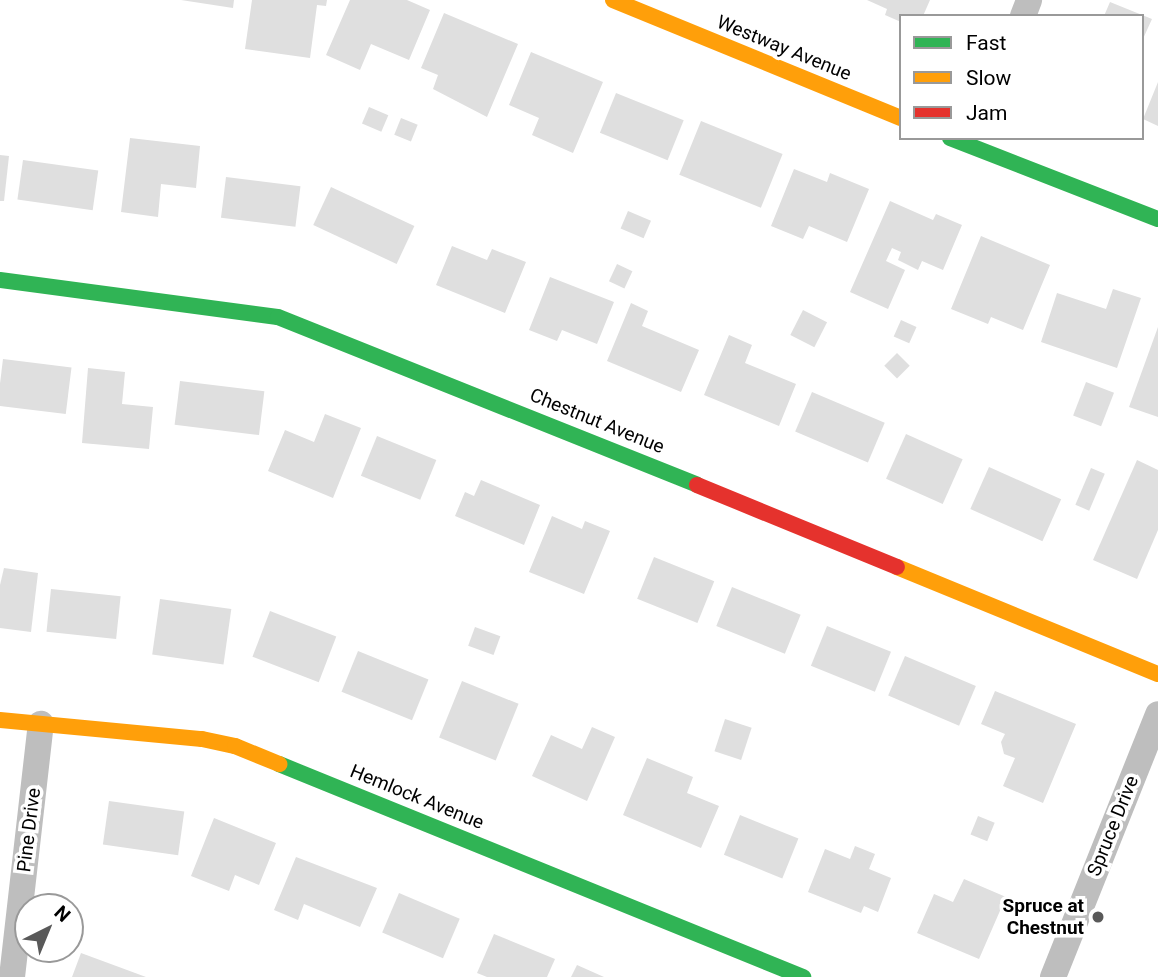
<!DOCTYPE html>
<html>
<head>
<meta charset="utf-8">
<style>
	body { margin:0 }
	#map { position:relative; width:1158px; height:977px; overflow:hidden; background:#fff; font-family:Roboto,sans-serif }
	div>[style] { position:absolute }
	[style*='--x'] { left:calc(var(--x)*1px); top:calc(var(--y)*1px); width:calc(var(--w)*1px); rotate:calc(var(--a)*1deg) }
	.building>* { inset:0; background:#dfdfdf; transform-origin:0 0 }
	.street>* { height:26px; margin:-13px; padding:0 13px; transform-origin:13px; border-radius:13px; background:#bebebe }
	.fast>* { height:16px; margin:-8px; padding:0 8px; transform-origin:8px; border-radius:8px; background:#30b455 }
	.slow>* { height:16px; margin:-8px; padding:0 8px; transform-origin:8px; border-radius:8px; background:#ff9f0a }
	.jam>* { height:16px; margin:-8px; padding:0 8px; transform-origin:8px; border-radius:8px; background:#e5322d }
	.dots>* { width:19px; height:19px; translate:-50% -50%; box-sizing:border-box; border:4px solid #fff; border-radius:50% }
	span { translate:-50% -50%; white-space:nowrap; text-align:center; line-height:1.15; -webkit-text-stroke:7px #fff; paint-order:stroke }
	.street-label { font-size:19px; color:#000 }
	.poi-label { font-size:19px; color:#000; font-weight:700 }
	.right { translate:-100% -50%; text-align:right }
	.legend { position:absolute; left:899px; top:14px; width:245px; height:126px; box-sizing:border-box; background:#fff; border:2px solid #999; margin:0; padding:9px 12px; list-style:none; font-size:21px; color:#000 }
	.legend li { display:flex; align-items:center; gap:14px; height:35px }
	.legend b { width:35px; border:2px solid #999 }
	.north { position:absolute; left:14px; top:893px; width:70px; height:70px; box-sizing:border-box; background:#fff; border:2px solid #999; border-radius:50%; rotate:43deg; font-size:19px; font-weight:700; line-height:28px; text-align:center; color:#000 }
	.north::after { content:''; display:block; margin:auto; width:24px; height:32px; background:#595959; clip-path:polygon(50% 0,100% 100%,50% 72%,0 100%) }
</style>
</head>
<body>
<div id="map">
	<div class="building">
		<div style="clip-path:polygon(181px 0,234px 0,233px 8px)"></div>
		<div style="clip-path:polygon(252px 0,327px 0,326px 6px,317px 5px,310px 58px,245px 49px)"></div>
		<div style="clip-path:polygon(350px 0,407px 0,430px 10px,409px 60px,371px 44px,360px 70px,326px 55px)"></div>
		<div style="clip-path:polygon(867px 0,930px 0,923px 16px,901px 16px,901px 22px,885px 15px,887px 9px)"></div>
		<div style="clip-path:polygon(1110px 2px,1152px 19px,1142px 41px,1142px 16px,1104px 16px)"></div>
		<div style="clip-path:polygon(444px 13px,518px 44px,487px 117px,433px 89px,438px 75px,421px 68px)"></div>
		<div style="clip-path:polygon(531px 52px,603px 82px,573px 153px,532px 135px,539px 118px,509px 105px)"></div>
		<div style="clip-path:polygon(1158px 82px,1158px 126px,1143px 119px)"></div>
		<div style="left:616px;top:93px;width:73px;height:43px;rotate:22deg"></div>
		<div style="left:369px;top:107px;width:21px;height:18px;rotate:23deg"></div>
		<div style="left:401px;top:118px;width:18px;height:18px;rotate:22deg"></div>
		<div style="left:701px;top:121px;width:88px;height:58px;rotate:22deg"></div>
		<div style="clip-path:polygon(130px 138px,200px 146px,196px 188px,161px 184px,158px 217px,121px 212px)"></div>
		<div style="clip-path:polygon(0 155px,9px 156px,4px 201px,0 201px)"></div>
		<div style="left:23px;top:160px;width:76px;height:40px;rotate:8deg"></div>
		<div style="clip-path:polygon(794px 169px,827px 182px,830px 173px,869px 189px,847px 242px,809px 226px,803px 239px,771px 226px)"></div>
		<div style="left:226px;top:177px;width:75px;height:41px;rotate:7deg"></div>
		<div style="left:331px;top:187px;width:92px;height:42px;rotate:25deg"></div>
		<div style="clip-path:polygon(890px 201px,933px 220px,936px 214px,962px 225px,943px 270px,922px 261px,918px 270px,898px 260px,901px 252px,892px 248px,886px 261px,905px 270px,888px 309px,850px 292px)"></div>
		<div style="left:628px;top:211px;width:25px;height:19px;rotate:23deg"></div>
		<div style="clip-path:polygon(981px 236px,1050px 265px,1023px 330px,991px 317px,988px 324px,951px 309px)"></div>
		<div style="clip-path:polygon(452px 246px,487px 260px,492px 249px,526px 262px,505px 313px,436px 285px)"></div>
		<div style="left:617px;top:264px;width:17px;height:19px;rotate:25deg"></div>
		<div style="clip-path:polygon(550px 277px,614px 302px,597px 344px,562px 330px,557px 341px,529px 330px)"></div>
		<div style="clip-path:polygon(1113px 289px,1141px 298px,1117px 368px,1041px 342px,1057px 293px,1106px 309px)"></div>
		<div style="clip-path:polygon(631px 303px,648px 311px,642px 326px,699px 350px,681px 392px,607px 361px)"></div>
		<div style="left:803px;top:310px;width:27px;height:28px;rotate:27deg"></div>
		<div style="left:901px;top:320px;width:17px;height:18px;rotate:24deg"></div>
		<div style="clip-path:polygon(1158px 327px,1158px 417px,1129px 407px)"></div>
		<div style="clip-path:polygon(729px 335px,752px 345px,745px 363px,796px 384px,779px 426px,704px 395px)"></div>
		<div style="left:897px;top:353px;width:18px;height:18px;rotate:45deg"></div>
		<div style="left:3px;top:359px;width:69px;height:47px;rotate:7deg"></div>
		<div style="clip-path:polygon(88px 368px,125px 372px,122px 404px,153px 407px,149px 449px,82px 443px)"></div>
		<div style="left:180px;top:381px;width:85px;height:44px;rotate:7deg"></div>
		<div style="left:1086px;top:382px;width:30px;height:36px;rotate:21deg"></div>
		<div style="left:812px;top:392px;width:79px;height:43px;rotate:23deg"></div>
		<div style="clip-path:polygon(325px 414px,361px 428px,333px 498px,268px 471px,285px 430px,314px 442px)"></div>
		<div style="left:906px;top:434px;width:62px;height:49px;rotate:24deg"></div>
		<div style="left:377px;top:436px;width:64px;height:43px;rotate:22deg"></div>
		<div style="clip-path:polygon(1137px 460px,1158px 470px,1158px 530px,1137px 579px,1093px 560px)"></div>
		<div style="left:989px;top:467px;width:79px;height:46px;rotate:24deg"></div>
		<div style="left:1091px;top:468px;width:15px;height:40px;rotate:23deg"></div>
		<div style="clip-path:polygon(481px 480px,540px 505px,524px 545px,455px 516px,465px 492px,474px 496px)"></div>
		<div style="clip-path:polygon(552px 516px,582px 529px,585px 521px,610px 531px,584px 594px,529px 572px)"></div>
		<div style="left:654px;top:557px;width:65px;height:45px;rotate:22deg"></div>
		<div style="clip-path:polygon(4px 568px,38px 573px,31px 632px,0 628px,0 585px)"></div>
		<div style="left:732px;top:587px;width:74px;height:42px;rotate:22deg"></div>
		<div style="left:51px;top:589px;width:70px;height:43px;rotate:6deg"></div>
		<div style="left:160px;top:599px;width:72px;height:56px;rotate:8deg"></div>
		<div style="left:270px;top:611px;width:71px;height:49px;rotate:21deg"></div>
		<div style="left:827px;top:626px;width:69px;height:43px;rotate:22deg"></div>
		<div style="left:475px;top:627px;width:27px;height:20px;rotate:20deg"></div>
		<div style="left:358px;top:651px;width:76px;height:44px;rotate:22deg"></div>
		<div style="left:905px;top:656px;width:77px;height:43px;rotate:23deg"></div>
		<div style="left:462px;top:681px;width:61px;height:61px;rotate:22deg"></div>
		<div style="clip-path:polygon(995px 691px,1076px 724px,1043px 803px,1003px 786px,1015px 758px,1004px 754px,1001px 742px,1005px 734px,981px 724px)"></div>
		<div style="left:725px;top:719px;width:28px;height:34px;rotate:18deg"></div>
		<div style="clip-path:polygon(592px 727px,615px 737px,587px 801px,532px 776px,551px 735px,582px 749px)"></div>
		<div style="clip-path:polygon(647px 758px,693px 777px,687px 793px,719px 806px,701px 848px,623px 815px)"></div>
		<div style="left:109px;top:801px;width:76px;height:44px;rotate:8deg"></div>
		<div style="left:740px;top:815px;width:63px;height:43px;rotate:22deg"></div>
		<div style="left:978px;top:816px;width:18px;height:20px;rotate:22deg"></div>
		<div style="clip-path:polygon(214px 818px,276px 843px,259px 885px,235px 875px,229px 891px,191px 876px)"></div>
		<div style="clip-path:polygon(855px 846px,875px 854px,869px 869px,891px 878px,878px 912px,864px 906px,861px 913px,808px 892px,825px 849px,850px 859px)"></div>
		<div style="clip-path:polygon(296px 857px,377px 888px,360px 927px,304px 904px,298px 920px,274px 910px)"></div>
		<div style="clip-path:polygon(964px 879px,1006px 897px,979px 959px,917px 933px,934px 894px,953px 902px)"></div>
		<div style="left:399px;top:893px;width:66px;height:43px;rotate:23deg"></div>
		<div style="clip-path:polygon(494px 934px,555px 959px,547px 977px,487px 977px,477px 973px)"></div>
		<div style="clip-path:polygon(81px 953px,146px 977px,72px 977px)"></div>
		<div style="clip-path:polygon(577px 965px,604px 977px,571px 977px)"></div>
	</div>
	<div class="street">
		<div style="--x:1023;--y:16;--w:17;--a:-69"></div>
		<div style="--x:12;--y:977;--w:255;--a:-83.5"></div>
		<div style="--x:1053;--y:977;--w:283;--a:-68.2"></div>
	</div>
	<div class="fast">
		<div style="--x:950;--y:138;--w:223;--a:21.3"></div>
		<div style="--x:0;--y:280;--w:280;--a:7.6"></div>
		<div style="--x:278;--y:317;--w:451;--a:21.8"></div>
		<div style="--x:279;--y:764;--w:566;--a:22.12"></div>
	</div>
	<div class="slow">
		<div style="--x:613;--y:0;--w:311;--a:22.3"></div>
		<div style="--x:897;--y:567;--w:282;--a:22.3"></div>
		<div style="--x:0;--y:720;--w:203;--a:5.4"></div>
		<div style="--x:202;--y:739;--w:34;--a:12"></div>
		<div style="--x:235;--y:746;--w:48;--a:22.2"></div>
	</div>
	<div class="jam">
		<div style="--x:697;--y:485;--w:216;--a:22.3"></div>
	</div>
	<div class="dots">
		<div style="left:1098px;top:917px;background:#595959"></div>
	</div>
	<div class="street-label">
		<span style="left:784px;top:48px;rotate:22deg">Westway Avenue</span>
		<span style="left:597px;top:421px;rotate:22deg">Chestnut Avenue</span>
		<span style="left:417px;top:797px;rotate:22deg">Hemlock Avenue</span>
		<span style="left:1113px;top:826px;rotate:-68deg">Spruce Drive</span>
		<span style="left:29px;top:830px;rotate:-83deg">Pine Drive</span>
	</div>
	<div class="poi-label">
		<span class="right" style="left:1084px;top:917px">Spruce at<br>Chestnut</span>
	</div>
	<ul class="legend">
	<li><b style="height:9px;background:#30b455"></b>Fast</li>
	<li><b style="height:9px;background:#ff9f0a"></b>Slow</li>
	<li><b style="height:9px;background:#e5322d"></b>Jam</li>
	</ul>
	<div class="north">N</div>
</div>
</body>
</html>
